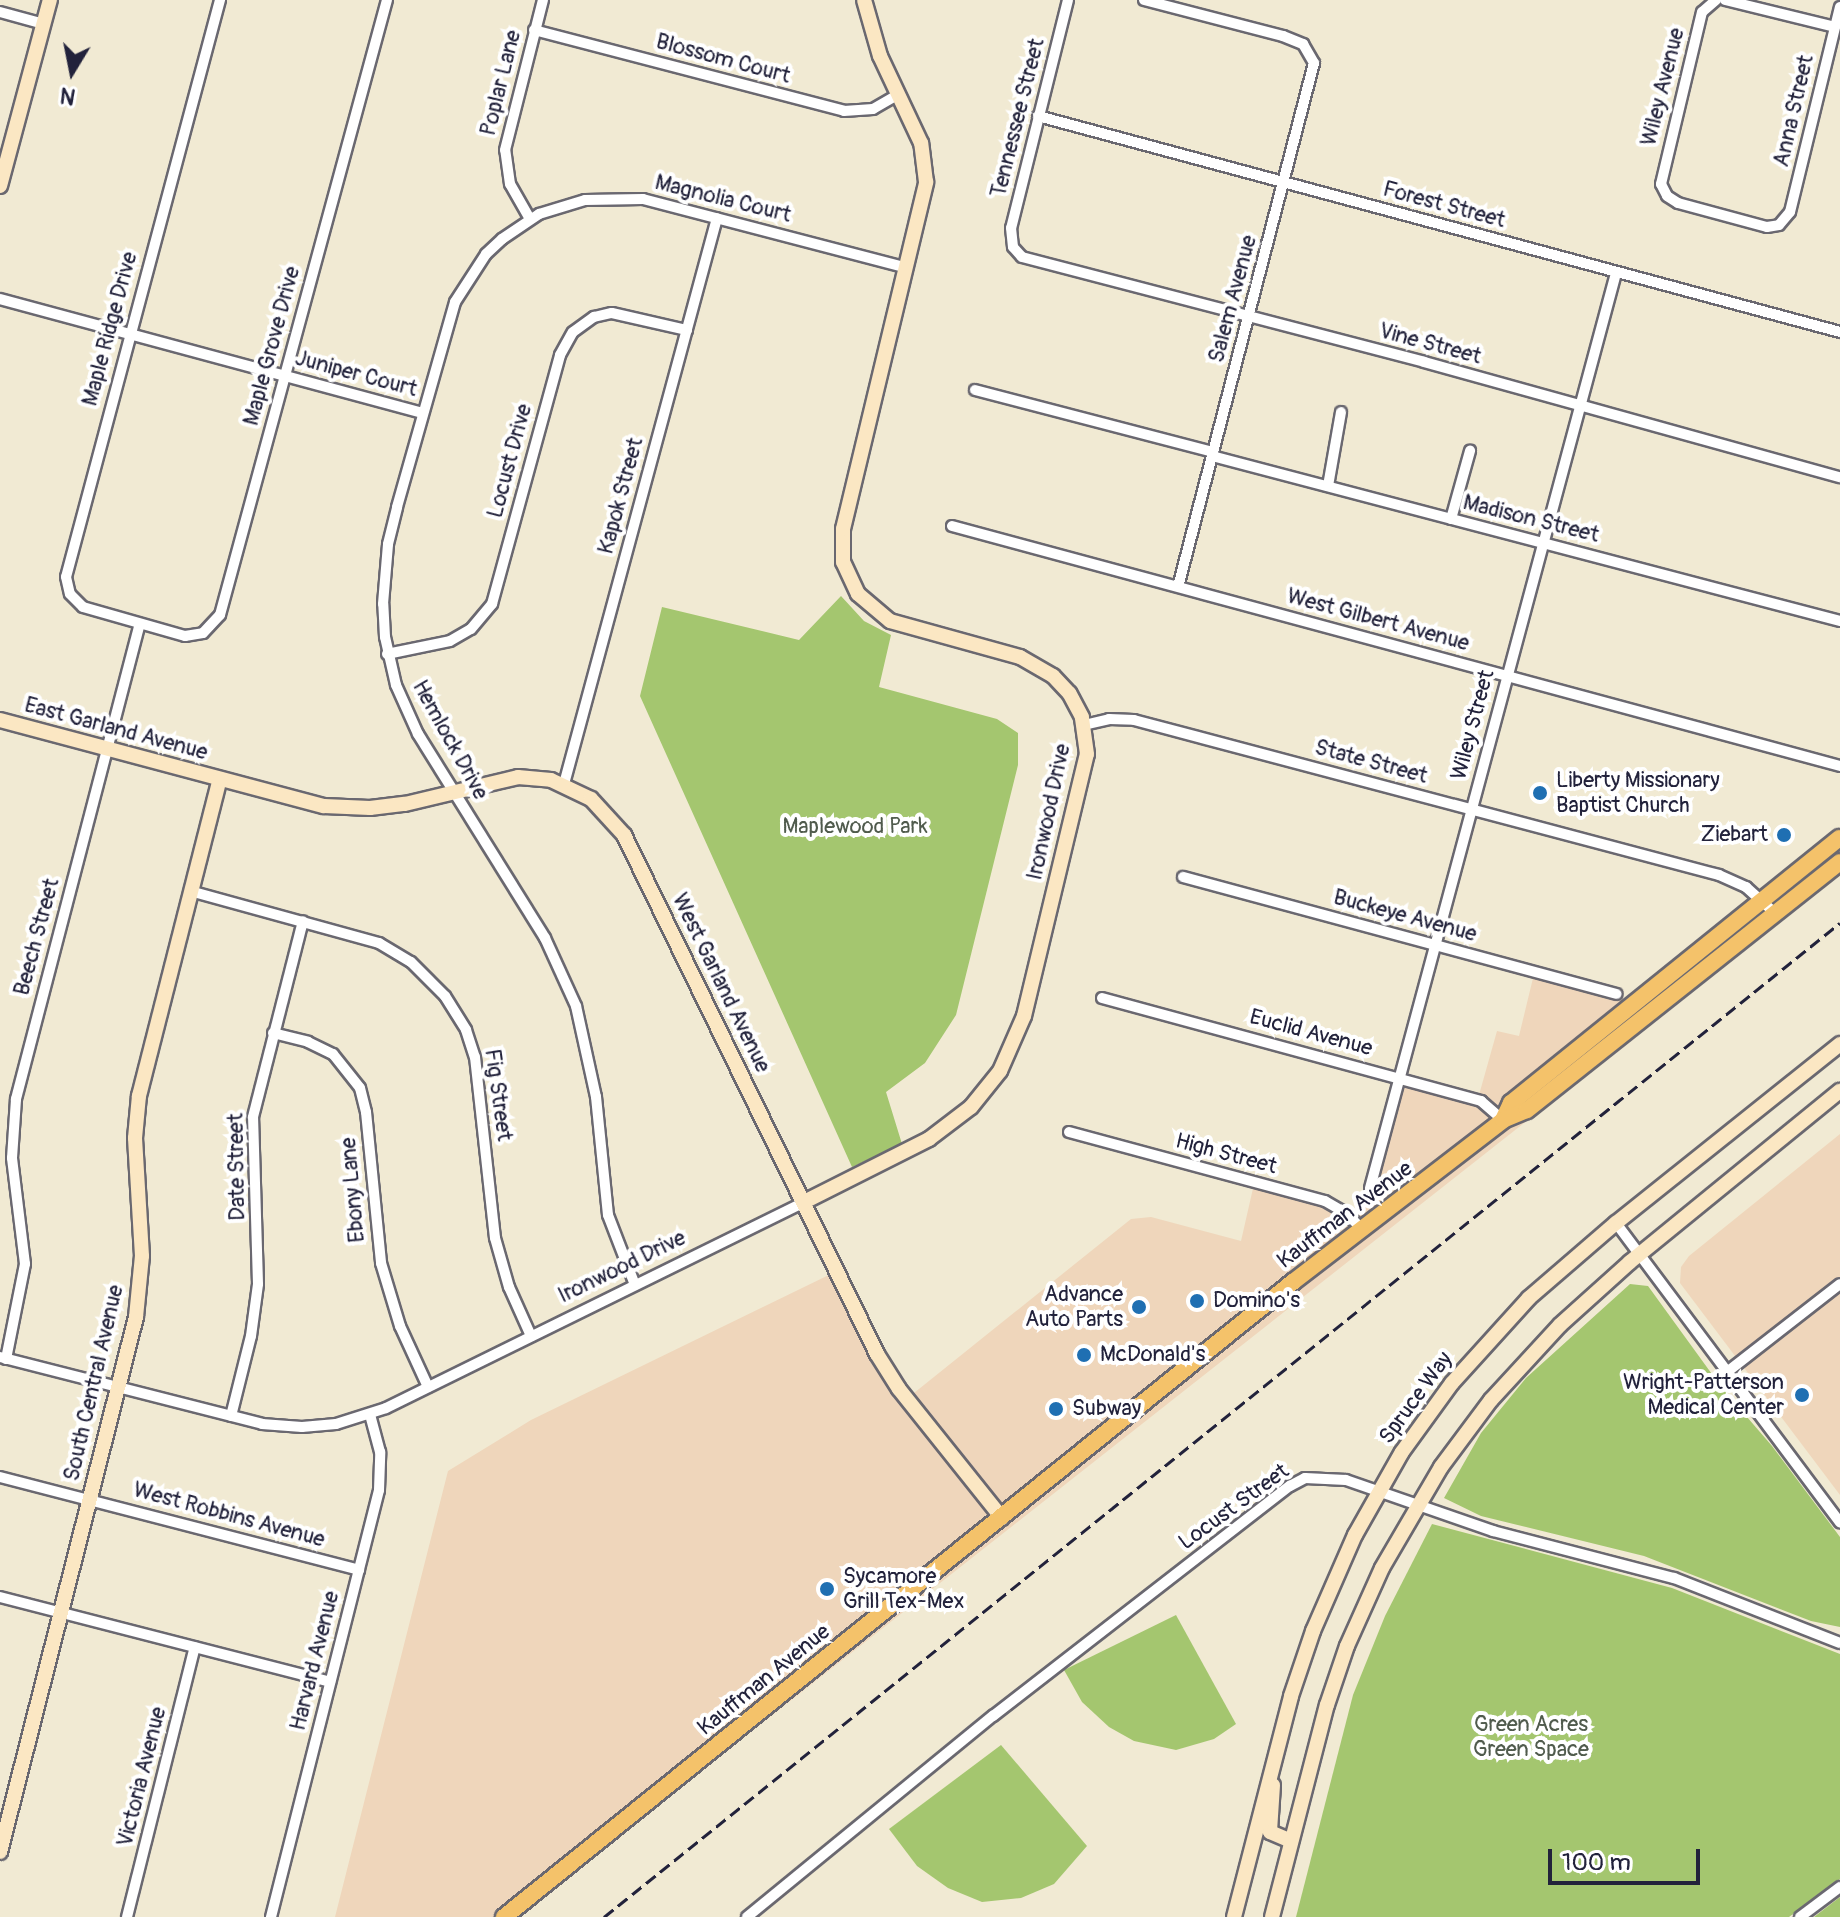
<!DOCTYPE html>
<html>
<head>
<meta charset="utf-8">
<style>
	body { margin:0 }
	#map { position:relative; width:1840px; height:1917px; overflow:hidden; background:#f1ead3; font-family:Pangolin,sans-serif }
	div>[style] { position:absolute }
	[style*='--x'] { left:calc(var(--x)*1px); top:calc(var(--y)*1px); width:calc(var(--w)*1px); rotate:calc(var(--a)*1deg) }
	.built>* { inset:0; background:#efd6bb }
	.green>* { inset:0; background:#a4c66f }
	.roads { filter:drop-shadow(2px 0 #6a6870) drop-shadow(-2px 0 #6a6870) drop-shadow(0 2px #6a6870) drop-shadow(0 -2px #6a6870) }
	.street>* { height:10px; margin:-5px; padding:0 5px; transform-origin:5px; border-radius:5px; background:#fff }
	.secondary>* { height:14px; margin:-7px; padding:0 7px; transform-origin:7px; border-radius:7px; background:#fbe7c3 }
	.primary>* { height:16px; margin:-8px; padding:0 8px; transform-origin:8px; border-radius:8px; background:#f4c26a }
	.rail>* { height:3px; margin-top:-1.5px; transform-origin:0; background:repeating-linear-gradient(90deg,#22223b 0 12px,transparent 0 18px) }
	.dots>* { width:22px; height:22px; translate:-50% -50%; box-sizing:border-box; border:4px solid #fff; border-radius:50% }
	span { translate:-50% -50%; white-space:nowrap; text-align:center; line-height:1.15; -webkit-text-stroke:8px #fff; paint-order:stroke }
	.street-label { font-size:22px; color:#22223b }
	.poi-label { font-size:22px; color:#22223b }
	.left { translate:0 -50%; text-align:left }
	.right { translate:-100% -50%; text-align:right }
	.park-label { font-size:22px; color:#505b4d }
	.north { position:absolute; left:32px; top:32px; width:80px; height:80px; -webkit-text-stroke:6px #fff; paint-order:stroke; rotate:190deg; font-size:22px; font-weight:700; line-height:32px; text-align:center; color:#22223b }
	.north::after { content:''; display:block; margin:auto; width:28px; height:36px; background:#22223b; clip-path:polygon(50% 0,100% 100%,50% 72%,0 100%) }
	.scale { position:absolute; left:1548px; top:1849px; width:152px; height:36px; box-sizing:border-box; border:4px solid #22223b; border-top:0; padding-left:10px; font-size:24px; line-height:28px; white-space:nowrap; color:#22223b; -webkit-text-stroke:6px #fff; paint-order:stroke }
</style>
</head>
<body>
<div id="map">
	<div class="built">
		<div style="clip-path:polygon(1534px 974px,1628px 1002px,1651px 1023px,516px 1917px,335px 1917px,448px 1471px,531px 1420px,835px 1272px,909px 1397px,1131px 1219px,1151px 1217px,1241px 1241px,1254px 1184px,1324px 1203px,1342px 1213px,1361px 1215px,1396px 1080px,1479px 1095px,1497px 1031px,1519px 1036px)"></div>
		<div style="clip-path:polygon(1840px 1134px,1840px 1495px,1680px 1283px,1681px 1267px,1689px 1256px)"></div>
	</div>
	<div class="green">
		<div style="clip-path:polygon(841px 596px,864px 621px,891px 635px,879px 687px,997px 719px,1018px 733px,1018px 765px,956px 1015px,925px 1063px,886px 1092px,902px 1144px,852px 1167px,640px 696px,662px 607px,799px 640px)"></div>
		<div style="clip-path:polygon(1630px 1284px,1648px 1286px,1722px 1388px,1772px 1446px,1840px 1537px,1840px 1627px,1811px 1621px,1644px 1556px,1481px 1516px,1444px 1498px,1481px 1433px,1526px 1378px)"></div>
		<div style="clip-path:polygon(1432px 1524px,1672px 1588px,1840px 1654px,1840px 1879px,1789px 1917px,1296px 1917px,1353px 1695px,1385px 1616px)"></div>
		<div style="clip-path:polygon(1176px 1615px,1236px 1724px,1214px 1739px,1176px 1750px,1134px 1741px,1109px 1727px,1082px 1702px,1064px 1670px)"></div>
		<div style="clip-path:polygon(1001px 1745px,1087px 1846px,1054px 1884px,1021px 1898px,982px 1902px,948px 1888px,917px 1866px,889px 1829px)"></div>
		<div style="clip-path:polygon(1840px 1897px,1840px 1917px,1814px 1917px)"></div>
	</div>
	<div class="roads">
		<div class="street">
			<div style="--x:220;--y:0;--w:597;--a:104.94"></div>
			<div style="--x:66;--y:577;--w:17;--a:77"></div>
			<div style="--x:70;--y:594;--w:18;--a:45"></div>
			<div style="--x:83;--y:607;--w:106;--a:15.9"></div>
			<div style="--x:185;--y:636;--w:18;--a:-9"></div>
			<div style="--x:203;--y:633;--w:25;--a:-47"></div>
			<div style="--x:220;--y:615;--w:637;--a:-74.81"></div>
			<div style="--x:1068;--y:0;--w:235;--a:104"></div>
			<div style="--x:1011;--y:228;--w:19;--a:84"></div>
			<div style="--x:1013;--y:247;--w:13;--a:48"></div>
			<div style="--x:1022;--y:257;--w:415;--a:14.6"></div>
			<div style="--x:1424;--y:362;--w:432;--a:15.5"></div>
			<div style="--x:1144;--y:0;--w:144;--a:14.5"></div>
			<div style="--x:1283;--y:36;--w:22;--a:22"></div>
			<div style="--x:1303;--y:44;--w:22;--a:60"></div>
			<div style="--x:1314;--y:63;--w:541;--a:104.55"></div>
			<div style="--x:1716;--y:0;--w:18;--a:139"></div>
			<div style="--x:1702;--y:12;--w:177;--a:103.4"></div>
			<div style="--x:1661;--y:184;--w:13;--a:63"></div>
			<div style="--x:1667;--y:196;--w:13;--a:32"></div>
			<div style="--x:1678;--y:203;--w:92;--a:15.1"></div>
			<div style="--x:1767;--y:227;--w:12;--a:-9"></div>
			<div style="--x:1779;--y:225;--w:17;--a:-50"></div>
			<div style="--x:1790;--y:212;--w:211;--a:-76.3"></div>
			<div style="--x:1725;--y:0;--w:113;--a:13.8"></div>
			<div style="--x:0;--y:12;--w:46;--a:15.3"></div>
			<div style="--x:534;--y:30;--w:320;--a:14.6"></div>
			<div style="--x:844;--y:111;--w:29;--a:-4"></div>
			<div style="--x:873;--y:109;--w:30;--a:-30"></div>
			<div style="--x:1038;--y:116;--w:831;--a:15.07"></div>
			<div style="--x:530;--y:219;--w:40;--a:-119.7"></div>
			<div style="--x:510;--y:184;--w:34;--a:-98"></div>
			<div style="--x:505;--y:150;--w:155;--a:-75.8"></div>
			<div style="--x:0;--y:299;--w:438;--a:15.1"></div>
			<div style="--x:975;--y:390;--w:246;--a:14.6"></div>
			<div style="--x:1212;--y:456;--w:649;--a:14.72"></div>
			<div style="--x:1328;--y:486;--w:75;--a:-80"></div>
			<div style="--x:1451;--y:519;--w:71;--a:-74.4"></div>
			<div style="--x:952;--y:526;--w:920;--a:15.12"></div>
			<div style="--x:387;--y:654;--w:64;--a:-11.7"></div>
			<div style="--x:450;--y:641;--w:24;--a:-30"></div>
			<div style="--x:471;--y:629;--w:33;--a:-50"></div>
			<div style="--x:492;--y:604;--w:258;--a:-74.7"></div>
			<div style="--x:560;--y:355;--w:26;--a:-61"></div>
			<div style="--x:573;--y:332;--w:26;--a:-36"></div>
			<div style="--x:594;--y:317;--w:18;--a:-13"></div>
			<div style="--x:612;--y:313;--w:77;--a:12.8"></div>
			<div style="--x:1084;--y:725;--w:26;--a:-13"></div>
			<div style="--x:1109;--y:719;--w:25;--a:2"></div>
			<div style="--x:1134;--y:720;--w:605;--a:14.84"></div>
			<div style="--x:1719;--y:875;--w:30;--a:24"></div>
			<div style="--x:1746;--y:887;--w:39;--a:42"></div>
			<div style="--x:564;--y:784;--w:586;--a:-74.87"></div>
			<div style="--x:1183;--y:877;--w:449;--a:15.1"></div>
			<div style="--x:190;--y:891;--w:196;--a:15.4"></div>
			<div style="--x:379;--y:943;--w:37;--a:31"></div>
			<div style="--x:411;--y:962;--w:48;--a:45"></div>
			<div style="--x:445;--y:996;--w:40;--a:58"></div>
			<div style="--x:466;--y:1030;--w:28;--a:72"></div>
			<div style="--x:475;--y:1057;--w:182;--a:83.7"></div>
			<div style="--x:495;--y:1238;--w:51;--a:74.1"></div>
			<div style="--x:509;--y:1287;--w:54;--a:65.8"></div>
			<div style="--x:1102;--y:998;--w:393;--a:15.2"></div>
			<div style="--x:1481;--y:1101;--w:29;--a:41"></div>
			<div style="--x:273;--y:1033;--w:36;--a:14"></div>
			<div style="--x:308;--y:1042;--w:28;--a:26"></div>
			<div style="--x:333;--y:1054;--w:43;--a:51.5"></div>
			<div style="--x:360;--y:1088;--w:25;--a:76"></div>
			<div style="--x:366;--y:1112;--w:152;--a:84.3"></div>
			<div style="--x:381;--y:1263;--w:66;--a:73.2"></div>
			<div style="--x:400;--y:1326;--w:67;--a:65.3"></div>
			<div style="--x:1069;--y:1132;--w:265;--a:15.1"></div>
			<div style="--x:1325;--y:1201;--w:24;--a:30"></div>
			<div style="--x:1346;--y:1213;--w:24;--a:45"></div>
			<div style="--x:1370;--y:1188;--w:947;--a:-74.95"></div>
			<div style="--x:1616;--y:1223;--w:374;--a:53.2"></div>
			<div style="--x:635;--y:1285;--w:75;--a:-111.1"></div>
			<div style="--x:608;--y:1215;--w:119;--a:-95.8"></div>
			<div style="--x:596;--y:1097;--w:93;--a:-102.4"></div>
			<div style="--x:576;--y:1006;--w:75;--a:-114.5"></div>
			<div style="--x:545;--y:938;--w:240;--a:-121.9"></div>
			<div style="--x:418;--y:734;--w:54;--a:-114.2"></div>
			<div style="--x:396;--y:685;--w:49;--a:-102.9"></div>
			<div style="--x:385;--y:637;--w:33;--a:-93"></div>
			<div style="--x:383;--y:604;--w:60;--a:-85.2"></div>
			<div style="--x:388;--y:544;--w:38;--a:-76"></div>
			<div style="--x:397;--y:507;--w:213;--a:-74.2"></div>
			<div style="--x:455;--y:302;--w:57;--a:-57.1"></div>
			<div style="--x:486;--y:254;--w:22;--a:-43"></div>
			<div style="--x:502;--y:239;--w:45;--a:-34"></div>
			<div style="--x:539;--y:214;--w:48;--a:-16.9"></div>
			<div style="--x:585;--y:200;--w:58;--a:-1"></div>
			<div style="--x:643;--y:199;--w:273;--a:14.6"></div>
			<div style="--x:0;--y:1357;--w:270;--a:14.3"></div>
			<div style="--x:262;--y:1424;--w:40;--a:4.3"></div>
			<div style="--x:302;--y:1427;--w:34;--a:-5"></div>
			<div style="--x:336;--y:1424;--w:52;--a:-17.7"></div>
			<div style="--x:386;--y:1408;--w:466;--a:-26.2"></div>
			<div style="--x:6;--y:1359;--w:97;--a:-78.7"></div>
			<div style="--x:25;--y:1264;--w:107;--a:-97"></div>
			<div style="--x:12;--y:1158;--w:59;--a:-86.1"></div>
			<div style="--x:16;--y:1099;--w:491;--a:-75.4"></div>
			<div style="--x:1727;--y:1372;--w:143;--a:-37.9"></div>
			<div style="--x:231;--y:1416;--w:82;--a:-76"></div>
			<div style="--x:251;--y:1336;--w:52;--a:-82.3"></div>
			<div style="--x:258;--y:1284;--w:167;--a:-91.7"></div>
			<div style="--x:253;--y:1117;--w:202;--a:-75.7"></div>
			<div style="--x:0;--y:1477;--w:371;--a:14.5"></div>
			<div style="--x:0;--y:1597;--w:341;--a:14.4"></div>
			<div style="--x:127;--y:1917;--w:278;--a:-75.9"></div>
			<div style="--x:271;--y:1917;--w:440;--a:-75.8"></div>
			<div style="--x:379;--y:1490;--w:38;--a:-88"></div>
			<div style="--x:380;--y:1452;--w:39;--a:-105"></div>
			<div style="--x:747;--y:1917;--w:318;--a:-39.3"></div>
			<div style="--x:993;--y:1716;--w:376;--a:-37.8"></div>
			<div style="--x:1290;--y:1486;--w:17;--a:-28"></div>
			<div style="--x:1305;--y:1478;--w:41;--a:2.8"></div>
			<div style="--x:1346;--y:1480;--w:156;--a:19.1"></div>
			<div style="--x:1493;--y:1531;--w:187;--a:14.6"></div>
			<div style="--x:1674;--y:1578;--w:178;--a:21.4"></div>
			<div style="--x:1800;--y:1917;--w:50;--a:-36.9"></div>
		</div>
		<div class="secondary">
			<div style="--x:0;--y:186;--w:193;--a:-75"></div>
			<div style="--x:0;--y:720;--w:335;--a:14.9"></div>
			<div style="--x:324;--y:806;--w:46;--a:2.5"></div>
			<div style="--x:370;--y:808;--w:35;--a:-7"></div>
			<div style="--x:405;--y:804;--w:116;--a:-13.4"></div>
			<div style="--x:518;--y:777;--w:33;--a:5"></div>
			<div style="--x:551;--y:780;--w:44;--a:25.4"></div>
			<div style="--x:591;--y:799;--w:49;--a:47.5"></div>
			<div style="--x:624;--y:835;--w:577;--a:64.01"></div>
			<div style="--x:877;--y:1354;--w:41;--a:57.8"></div>
			<div style="--x:899;--y:1389;--w:165;--a:51.4"></div>
			<div style="--x:804;--y:1202;--w:140;--a:-26.7"></div>
			<div style="--x:929;--y:1139;--w:53;--a:-37.3"></div>
			<div style="--x:971;--y:1107;--w:46;--a:-51.1"></div>
			<div style="--x:1000;--y:1071;--w:60;--a:-66.4"></div>
			<div style="--x:1024;--y:1016;--w:269;--a:-76.5"></div>
			<div style="--x:1087;--y:754;--w:37;--a:-98"></div>
			<div style="--x:1082;--y:717;--w:27;--a:-118"></div>
			<div style="--x:1069;--y:693;--w:23;--a:-133"></div>
			<div style="--x:1053;--y:676;--w:38;--a:-150"></div>
			<div style="--x:1020;--y:657;--w:135;--a:-164.5"></div>
			<div style="--x:890;--y:621;--w:42;--a:-139.8"></div>
			<div style="--x:858;--y:594;--w:35;--a:-115"></div>
			<div style="--x:843;--y:562;--w:33;--a:-90"></div>
			<div style="--x:843;--y:529;--w:357;--a:-76.5"></div>
			<div style="--x:926;--y:182;--w:39;--a:-97"></div>
			<div style="--x:921;--y:143;--w:96;--a:-115.2"></div>
			<div style="--x:880;--y:56;--w:58;--a:-105.9"></div>
			<div style="--x:1273;--y:1785;--w:47;--a:93.7"></div>
			<div style="--x:1270;--y:1832;--w:23;--a:23"></div>
			<div style="--x:0;--y:1852;--w:552;--a:-75.74"></div>
			<div style="--x:136;--y:1317;--w:61;--a:-84.4"></div>
			<div style="--x:142;--y:1256;--w:118;--a:-93.4"></div>
			<div style="--x:135;--y:1138;--w:42;--a:-84.6"></div>
			<div style="--x:139;--y:1096;--w:327;--a:-75.7"></div>
			<div style="--x:1234;--y:1917;--w:228;--a:-75.5"></div>
			<div style="--x:1291;--y:1696;--w:69;--a:-71.3"></div>
			<div style="--x:1313;--y:1631;--w:105;--a:-66.4"></div>
			<div style="--x:1355;--y:1535;--w:95;--a:-60.5"></div>
			<div style="--x:1402;--y:1452;--w:85;--a:-54.1"></div>
			<div style="--x:1452;--y:1383;--w:115;--a:-47.8"></div>
			<div style="--x:1529;--y:1298;--w:115;--a:-40.8"></div>
			<div style="--x:1616;--y:1223;--w:287;--a:-38.6"></div>
			<div style="--x:1272;--y:1917;--w:219;--a:-75.5"></div>
			<div style="--x:1327;--y:1705;--w:62;--a:-71.3"></div>
			<div style="--x:1347;--y:1646;--w:85;--a:-65.8"></div>
			<div style="--x:1382;--y:1568;--w:117;--a:-59.7"></div>
			<div style="--x:1441;--y:1467;--w:84;--a:-53.3"></div>
			<div style="--x:1491;--y:1400;--w:102;--a:-47.4"></div>
			<div style="--x:1560;--y:1325;--w:94;--a:-42"></div>
			<div style="--x:1630;--y:1262;--w:271;--a:-39.2"></div>
		</div>
		<div class="primary">
			<div style="--x:1503;--y:1120;--w:19;--a:-65"></div>
			<div style="--x:1511;--y:1103;--w:422;--a:-38.9"></div>
			<div style="--x:504;--y:1917;--w:1013;--a:-38.83"></div>
			<div style="--x:1293;--y:1282;--w:265;--a:-37.6"></div>
			<div style="--x:1503;--y:1120;--w:26;--a:-23"></div>
			<div style="--x:1527;--y:1110;--w:399;--a:-38.4"></div>
		</div>
	</div>
	<div class="rail">
		<div style="--x:604;--y:1917;--w:1586;--a:-38.81"></div>
	</div>
	<div class="dots">
		<div style="left:1540px;top:793px;background:#1f6fb2"></div>
		<div style="left:1784px;top:835px;background:#1f6fb2"></div>
		<div style="left:1197px;top:1301px;background:#1f6fb2"></div>
		<div style="left:1139px;top:1307px;background:#1f6fb2"></div>
		<div style="left:1084px;top:1355px;background:#1f6fb2"></div>
		<div style="left:1802px;top:1395px;background:#1f6fb2"></div>
		<div style="left:1056px;top:1409px;background:#1f6fb2"></div>
		<div style="left:827px;top:1589px;background:#1f6fb2"></div>
	</div>
	<div class="street-label">
		<span style="left:723px;top:59px;rotate:15deg">Blossom Court</span>
		<span style="left:501px;top:83px;rotate:-76deg">Poplar Lane</span>
		<span style="left:1663px;top:87px;rotate:-76deg">Wiley Avenue</span>
		<span style="left:1794px;top:111px;rotate:-77deg">Anna Street</span>
		<span style="left:1018px;top:118px;rotate:-76deg">Tennessee Street</span>
		<span style="left:723px;top:199px;rotate:14deg">Magnolia Court</span>
		<span style="left:1444px;top:205px;rotate:15deg">Forest Street</span>
		<span style="left:1233px;top:299px;rotate:-75deg">Salem Avenue</span>
		<span style="left:110px;top:329px;rotate:-75deg">Maple Ridge Drive</span>
		<span style="left:1430px;top:344px;rotate:15deg">Vine Street</span>
		<span style="left:272px;top:346px;rotate:-75deg">Maple Grove Drive</span>
		<span style="left:356px;top:374px;rotate:15deg">Juniper Court</span>
		<span style="left:510px;top:461px;rotate:-75deg">Locust Drive</span>
		<span style="left:621px;top:496px;rotate:-75deg">Kapok Street</span>
		<span style="left:1531px;top:519px;rotate:14deg">Madison Street</span>
		<span style="left:1378px;top:620px;rotate:15deg">West Gilbert Avenue</span>
		<span style="left:1473px;top:725px;rotate:-75deg">Wiley Street</span>
		<span style="left:116px;top:729px;rotate:15deg">East Garland Avenue</span>
		<span style="left:450px;top:740px;rotate:61deg">Hemlock Drive</span>
		<span style="left:1371px;top:762px;rotate:15deg">State Street</span>
		<span style="left:1049px;top:812px;rotate:-78deg">Ironwood Drive</span>
		<span style="left:1405px;top:916px;rotate:15deg">Buckeye Avenue</span>
		<span style="left:37px;top:937px;rotate:-75deg">Beech Street</span>
		<span style="left:721px;top:983px;rotate:64deg">West Garland Avenue</span>
		<span style="left:1311px;top:1033px;rotate:15deg">Euclid Avenue</span>
		<span style="left:498px;top:1095px;rotate:82deg">Fig Street</span>
		<span style="left:1226px;top:1154px;rotate:15deg">High Street</span>
		<span style="left:237px;top:1167px;rotate:-91deg">Date Street</span>
		<span style="left:353px;top:1190px;rotate:-95deg">Ebony Lane</span>
		<span style="left:1345px;top:1215px;rotate:-37deg">Kauffman Avenue</span>
		<span style="left:622px;top:1267px;rotate:-26deg">Ironwood Drive</span>
		<span style="left:94px;top:1383px;rotate:-77deg">South Central Avenue</span>
		<span style="left:1416px;top:1398px;rotate:-54deg">Spruce Way</span>
		<span style="left:1234px;top:1507px;rotate:-36deg">Locust Street</span>
		<span style="left:229px;top:1515px;rotate:15deg">West Robbins Avenue</span>
		<span style="left:315px;top:1661px;rotate:-76deg">Harvard Avenue</span>
		<span style="left:764px;top:1680px;rotate:-39deg">Kauffman Avenue</span>
		<span style="left:142px;top:1777px;rotate:-76deg">Victoria Avenue</span>
	</div>
	<div class="poi-label">
		<span class="left" style="left:1556px;top:793px">Liberty Missionary<br>Baptist Church</span>
		<span class="right" style="left:1768px;top:835px">Ziebart</span>
		<span class="right" style="left:1123px;top:1307px">Advance<br>Auto Parts</span>
		<span class="left" style="left:1213px;top:1301px">Domino's</span>
		<span class="left" style="left:1100px;top:1355px">McDonald's</span>
		<span class="right" style="left:1784px;top:1395px">Wright-Patterson<br>Medical Center</span>
		<span class="left" style="left:1072px;top:1409px">Subway</span>
		<span class="left" style="left:843px;top:1589px">Sycamore<br>Grill Tex-Mex</span>
	</div>
	<div class="park-label">
		<span style="left:855px;top:827px">Maplewood Park</span>
		<span style="left:1531px;top:1737px">Green Acres<br>Green Space</span>
	</div>
	<div class="north">N</div>
	<div class="scale">100 m</div>
</div>
</body>
</html>
